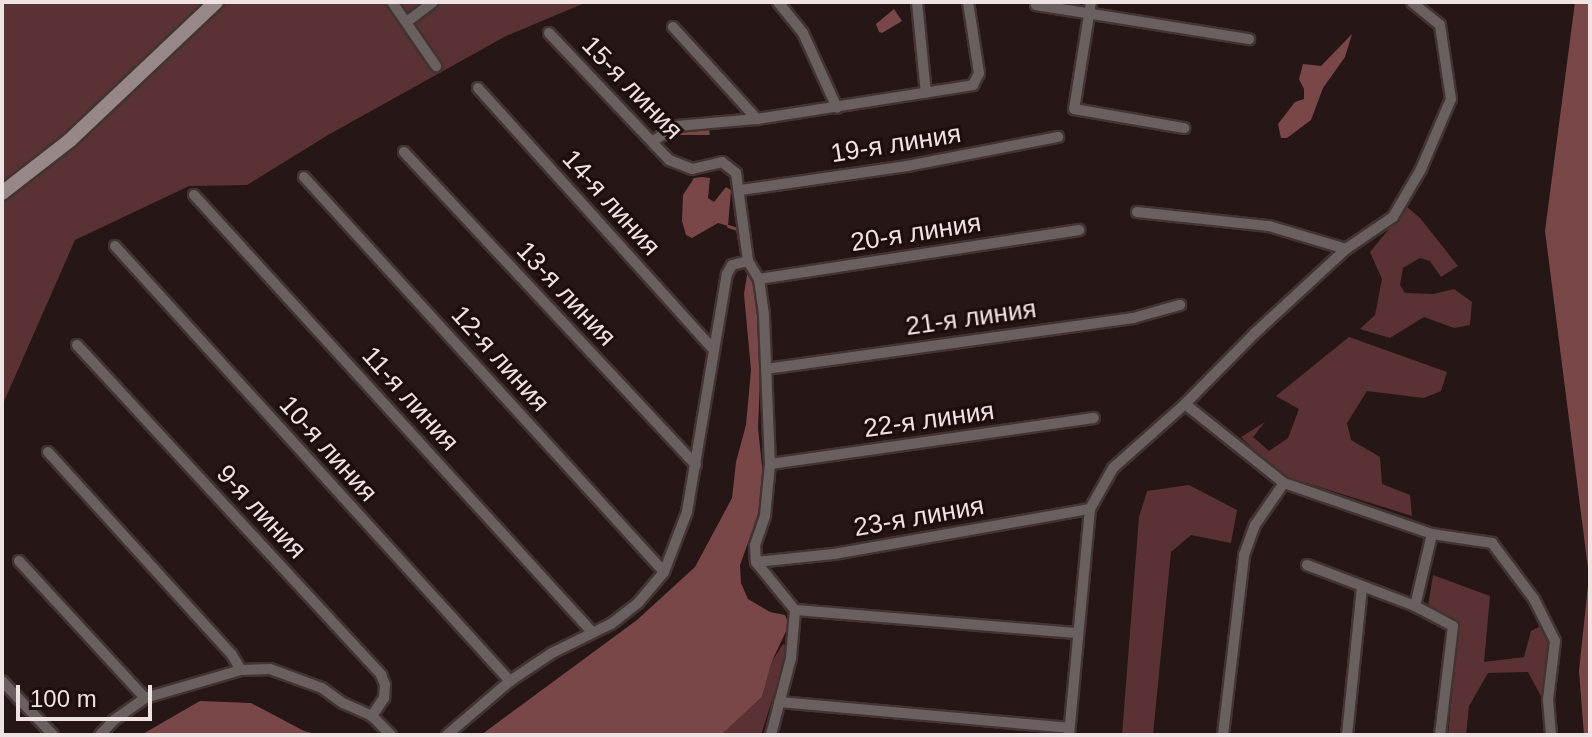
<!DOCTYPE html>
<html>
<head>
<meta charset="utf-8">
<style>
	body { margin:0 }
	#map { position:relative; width:1592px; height:737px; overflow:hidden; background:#271616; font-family:Helvetica,sans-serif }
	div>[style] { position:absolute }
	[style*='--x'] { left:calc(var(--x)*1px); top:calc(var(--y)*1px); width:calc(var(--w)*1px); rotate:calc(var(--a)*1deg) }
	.green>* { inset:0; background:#5a3234 }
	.water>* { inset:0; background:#7a4748 }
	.stream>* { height:3px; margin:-1.5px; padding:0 1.5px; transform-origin:1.5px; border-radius:1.5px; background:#7a4748 }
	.roads { filter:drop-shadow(2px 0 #433333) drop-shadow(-2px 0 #433333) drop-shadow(0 2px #433333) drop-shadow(0 -2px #433333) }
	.street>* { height:10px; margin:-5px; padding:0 5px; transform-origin:5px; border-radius:5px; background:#6a6060 }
	.secondary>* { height:14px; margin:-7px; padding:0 7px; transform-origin:7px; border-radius:7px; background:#978787 }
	span { translate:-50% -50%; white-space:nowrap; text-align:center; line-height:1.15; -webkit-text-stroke:6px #1d0d0d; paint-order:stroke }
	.street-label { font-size:26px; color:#efe2e2 }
	.frame { position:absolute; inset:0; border:4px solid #efe2e2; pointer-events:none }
	.scale { position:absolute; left:16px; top:685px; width:136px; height:36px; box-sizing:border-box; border:4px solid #efe2e2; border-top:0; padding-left:10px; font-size:24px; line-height:28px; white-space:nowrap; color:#efe2e2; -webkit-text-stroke:6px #1d0d0d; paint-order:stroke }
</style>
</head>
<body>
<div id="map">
	<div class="green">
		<div style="clip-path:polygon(2px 2px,587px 2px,506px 36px,328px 135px,247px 185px,189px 186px,75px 240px,2px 406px)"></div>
		<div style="clip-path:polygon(1407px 207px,1420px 218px,1458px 266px,1441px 277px,1430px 261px,1420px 258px,1403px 268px,1400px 285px,1405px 293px,1433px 294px,1454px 289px,1472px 302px,1470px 325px,1454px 328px,1424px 317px,1390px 338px,1360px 329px,1375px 315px,1382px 279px,1370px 252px)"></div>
		<div style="clip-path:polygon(1349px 337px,1447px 372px,1441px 391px,1424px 398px,1367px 391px,1347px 423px,1351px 440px,1380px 457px,1382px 484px,1410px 495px,1412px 516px,1281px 475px,1241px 437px,1265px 422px,1253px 437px,1269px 451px,1288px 438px,1299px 409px,1276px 396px)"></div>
		<div style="clip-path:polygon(1189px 485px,1237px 510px,1231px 543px,1191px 535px,1171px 552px,1153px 735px,1122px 735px,1139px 517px,1147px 491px)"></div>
		<div style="clip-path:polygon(1433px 575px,1490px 596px,1484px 662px,1524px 657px,1531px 631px,1541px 626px,1550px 645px,1543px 700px,1528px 672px,1488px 673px,1469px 706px,1466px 735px,1448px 735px,1459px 624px,1428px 606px)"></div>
		<div style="clip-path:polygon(783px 644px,789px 647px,761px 735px,721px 735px,762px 697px,772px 661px)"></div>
	</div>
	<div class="water">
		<div style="clip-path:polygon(1575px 2px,1590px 2px,1590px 735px,1584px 735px,1579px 671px,1589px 576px,1545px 231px)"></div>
		<div style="clip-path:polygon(894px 9px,902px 21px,882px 33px,879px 32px,876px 24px)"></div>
		<div style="clip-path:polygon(1352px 34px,1345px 57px,1323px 88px,1311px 120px,1287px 138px,1281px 138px,1278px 124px,1295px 102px,1304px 99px,1304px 89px,1299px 79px,1303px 64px,1321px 66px)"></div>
		<div style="clip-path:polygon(701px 129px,709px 130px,710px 135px,670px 135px,676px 130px)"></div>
		<div style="clip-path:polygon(702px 177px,710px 178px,708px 198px,714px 202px,726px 187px,731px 190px,728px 226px,718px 223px,692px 238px,686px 235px,682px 221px,683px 195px,694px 178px)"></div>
		<div style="clip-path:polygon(753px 273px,761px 356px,758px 428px,764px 485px,761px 507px,740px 565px,741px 583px,748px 599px,770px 612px,785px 615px,789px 625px,772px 661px,762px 697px,721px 735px,481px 735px,637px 620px,695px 567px,732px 498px,736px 462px,746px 425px,751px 370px,744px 294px,747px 275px)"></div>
		<div style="clip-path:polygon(200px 701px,251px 703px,304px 731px,320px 735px,141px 735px)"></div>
	</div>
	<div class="stream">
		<div style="--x:728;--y:226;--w:9;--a:18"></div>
		<div style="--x:737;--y:229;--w:23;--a:80"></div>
	</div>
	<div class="roads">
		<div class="street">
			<div style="--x:392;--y:2;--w:78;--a:55.5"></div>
			<div style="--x:778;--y:2;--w:40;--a:51"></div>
			<div style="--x:803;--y:33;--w:82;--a:65.6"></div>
			<div style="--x:917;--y:2;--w:91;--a:84.4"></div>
			<div style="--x:1091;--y:2;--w:108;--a:99"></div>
			<div style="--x:1074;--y:109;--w:112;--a:9.8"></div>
			<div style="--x:1036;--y:5;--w:216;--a:9.1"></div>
			<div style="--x:408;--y:21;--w:31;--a:-37"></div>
			<div style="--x:673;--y:27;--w:125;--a:47.6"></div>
			<div style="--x:549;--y:33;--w:175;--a:46.6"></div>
			<div style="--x:669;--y:160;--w:25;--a:21"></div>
			<div style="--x:692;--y:169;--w:31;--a:-13"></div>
			<div style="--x:722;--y:162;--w:18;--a:38"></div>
			<div style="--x:736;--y:173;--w:89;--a:82.2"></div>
			<div style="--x:478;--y:88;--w:350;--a:48"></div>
			<div style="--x:653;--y:141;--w:28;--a:-32"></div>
			<div style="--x:677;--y:126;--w:80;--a:-5"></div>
			<div style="--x:757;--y:119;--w:219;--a:-8.9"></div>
			<div style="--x:973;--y:85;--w:13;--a:-63"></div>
			<div style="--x:979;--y:73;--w:72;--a:-98.8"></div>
			<div style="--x:404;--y:152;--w:428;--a:47"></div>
			<div style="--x:304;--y:177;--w:534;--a:47.65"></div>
			<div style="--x:741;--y:190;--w:168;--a:-8.2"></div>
			<div style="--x:907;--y:166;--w:154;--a:-10.9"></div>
			<div style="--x:194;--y:195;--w:592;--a:47.67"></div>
			<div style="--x:1137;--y:212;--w:133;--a:6.1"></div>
			<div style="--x:1269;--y:226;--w:80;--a:16.6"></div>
			<div style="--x:115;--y:246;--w:588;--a:47.76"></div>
			<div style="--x:759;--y:279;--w:324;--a:-8.7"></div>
			<div style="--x:77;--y:345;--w:449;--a:47.3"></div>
			<div style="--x:381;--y:675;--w:11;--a:68"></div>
			<div style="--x:385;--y:685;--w:13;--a:94"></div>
			<div style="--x:384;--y:698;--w:22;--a:124"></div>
			<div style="--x:766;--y:369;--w:371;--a:-7.9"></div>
			<div style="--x:1133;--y:318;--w:49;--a:-15.5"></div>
			<div style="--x:1185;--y:404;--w:127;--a:38.6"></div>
			<div style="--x:1284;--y:483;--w:157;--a:19"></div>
			<div style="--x:1432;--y:534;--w:61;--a:8.5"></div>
			<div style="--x:1492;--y:543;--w:70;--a:53.1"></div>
			<div style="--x:1534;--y:599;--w:47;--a:63.4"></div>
			<div style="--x:1555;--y:641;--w:59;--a:96.8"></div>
			<div style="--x:1548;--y:700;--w:35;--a:85"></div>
			<div style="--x:48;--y:452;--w:274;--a:47.8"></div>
			<div style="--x:232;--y:655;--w:17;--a:59"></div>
			<div style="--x:770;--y:464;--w:327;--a:-8.1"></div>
			<div style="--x:19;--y:561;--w:186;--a:47.4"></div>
			<div style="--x:756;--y:562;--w:78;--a:-5.9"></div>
			<div style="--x:834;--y:554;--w:260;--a:-10"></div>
			<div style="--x:1307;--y:565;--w:116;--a:20.8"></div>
			<div style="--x:1415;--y:606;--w:43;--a:27.8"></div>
			<div style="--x:1453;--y:626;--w:110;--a:96.8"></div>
			<div style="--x:1415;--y:606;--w:74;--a:-76.7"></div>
			<div style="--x:795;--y:610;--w:283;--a:4.7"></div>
			<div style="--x:2;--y:681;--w:74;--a:46.6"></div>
			<div style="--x:779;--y:702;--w:291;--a:5.1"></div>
			<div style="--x:100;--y:735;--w:21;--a:-47"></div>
			<div style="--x:114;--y:720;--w:38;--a:-35"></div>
			<div style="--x:145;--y:698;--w:100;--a:-16.3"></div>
			<div style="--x:241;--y:670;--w:29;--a:-2"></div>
			<div style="--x:270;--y:669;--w:55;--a:20.1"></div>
			<div style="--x:322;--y:688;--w:26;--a:36"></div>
			<div style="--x:343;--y:703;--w:32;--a:24"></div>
			<div style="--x:372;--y:716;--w:27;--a:45"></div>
			<div style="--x:447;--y:735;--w:83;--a:-40.6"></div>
			<div style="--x:510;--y:681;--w:50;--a:-33.7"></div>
			<div style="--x:552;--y:653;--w:66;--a:-26.2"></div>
			<div style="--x:611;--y:624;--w:34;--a:-38"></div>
			<div style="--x:638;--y:603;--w:40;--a:-50"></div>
			<div style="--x:664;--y:572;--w:64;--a:-69"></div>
			<div style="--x:687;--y:512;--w:241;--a:-80.5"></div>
			<div style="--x:727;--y:274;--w:10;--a:-61"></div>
			<div style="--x:732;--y:265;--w:16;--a:-14"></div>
			<div style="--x:748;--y:261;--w:21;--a:59"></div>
			<div style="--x:759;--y:279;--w:37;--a:82"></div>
			<div style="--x:764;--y:316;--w:148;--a:87.7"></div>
			<div style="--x:770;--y:464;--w:52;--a:95.5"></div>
			<div style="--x:765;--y:516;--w:31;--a:109"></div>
			<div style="--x:755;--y:545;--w:17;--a:87"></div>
			<div style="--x:756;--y:562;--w:62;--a:50.9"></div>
			<div style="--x:795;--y:610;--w:48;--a:94.8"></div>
			<div style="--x:791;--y:658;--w:80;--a:104.6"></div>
			<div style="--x:1069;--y:735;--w:227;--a:-84.7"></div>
			<div style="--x:1090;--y:509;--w:47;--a:-60.7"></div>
			<div style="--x:1113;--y:468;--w:96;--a:-41.6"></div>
			<div style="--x:1185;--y:404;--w:100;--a:-45.4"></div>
			<div style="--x:1255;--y:333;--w:124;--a:-42.7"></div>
			<div style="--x:1346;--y:249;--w:57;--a:-34.2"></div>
			<div style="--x:1393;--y:217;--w:56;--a:-59.7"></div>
			<div style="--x:1421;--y:169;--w:76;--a:-66.8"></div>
			<div style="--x:1451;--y:99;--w:75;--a:-98.5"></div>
			<div style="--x:1440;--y:25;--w:36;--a:-141"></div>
			<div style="--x:1223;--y:735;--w:181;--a:-83.3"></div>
			<div style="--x:1244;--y:555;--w:32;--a:-70"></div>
			<div style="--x:1255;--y:525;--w:51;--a:-55.4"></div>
			<div style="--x:1347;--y:735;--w:148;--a:-84.2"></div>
		</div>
		<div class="secondary">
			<div style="--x:2;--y:193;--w:86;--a:-37.9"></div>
			<div style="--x:70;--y:140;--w:201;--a:-43.4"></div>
		</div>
	</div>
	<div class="street-label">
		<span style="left:632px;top:88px;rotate:46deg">15-я линия</span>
		<span style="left:896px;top:144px;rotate:-9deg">19-я линия</span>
		<span style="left:611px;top:203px;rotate:48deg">14-я линия</span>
		<span style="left:916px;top:233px;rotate:-9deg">20-я линия</span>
		<span style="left:566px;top:294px;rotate:47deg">13-я линия</span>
		<span style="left:971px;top:318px;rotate:-8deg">21-я линия</span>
		<span style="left:500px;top:359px;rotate:48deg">12-я линия</span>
		<span style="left:410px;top:399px;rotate:48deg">11-я линия</span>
		<span style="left:929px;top:420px;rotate:-8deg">22-я линия</span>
		<span style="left:328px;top:449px;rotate:48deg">10-я линия</span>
		<span style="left:261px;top:512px;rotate:47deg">9-я линия</span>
		<span style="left:919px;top:517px;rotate:-10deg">23-я линия</span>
	</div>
	<div class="frame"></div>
	<div class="scale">100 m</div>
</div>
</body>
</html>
